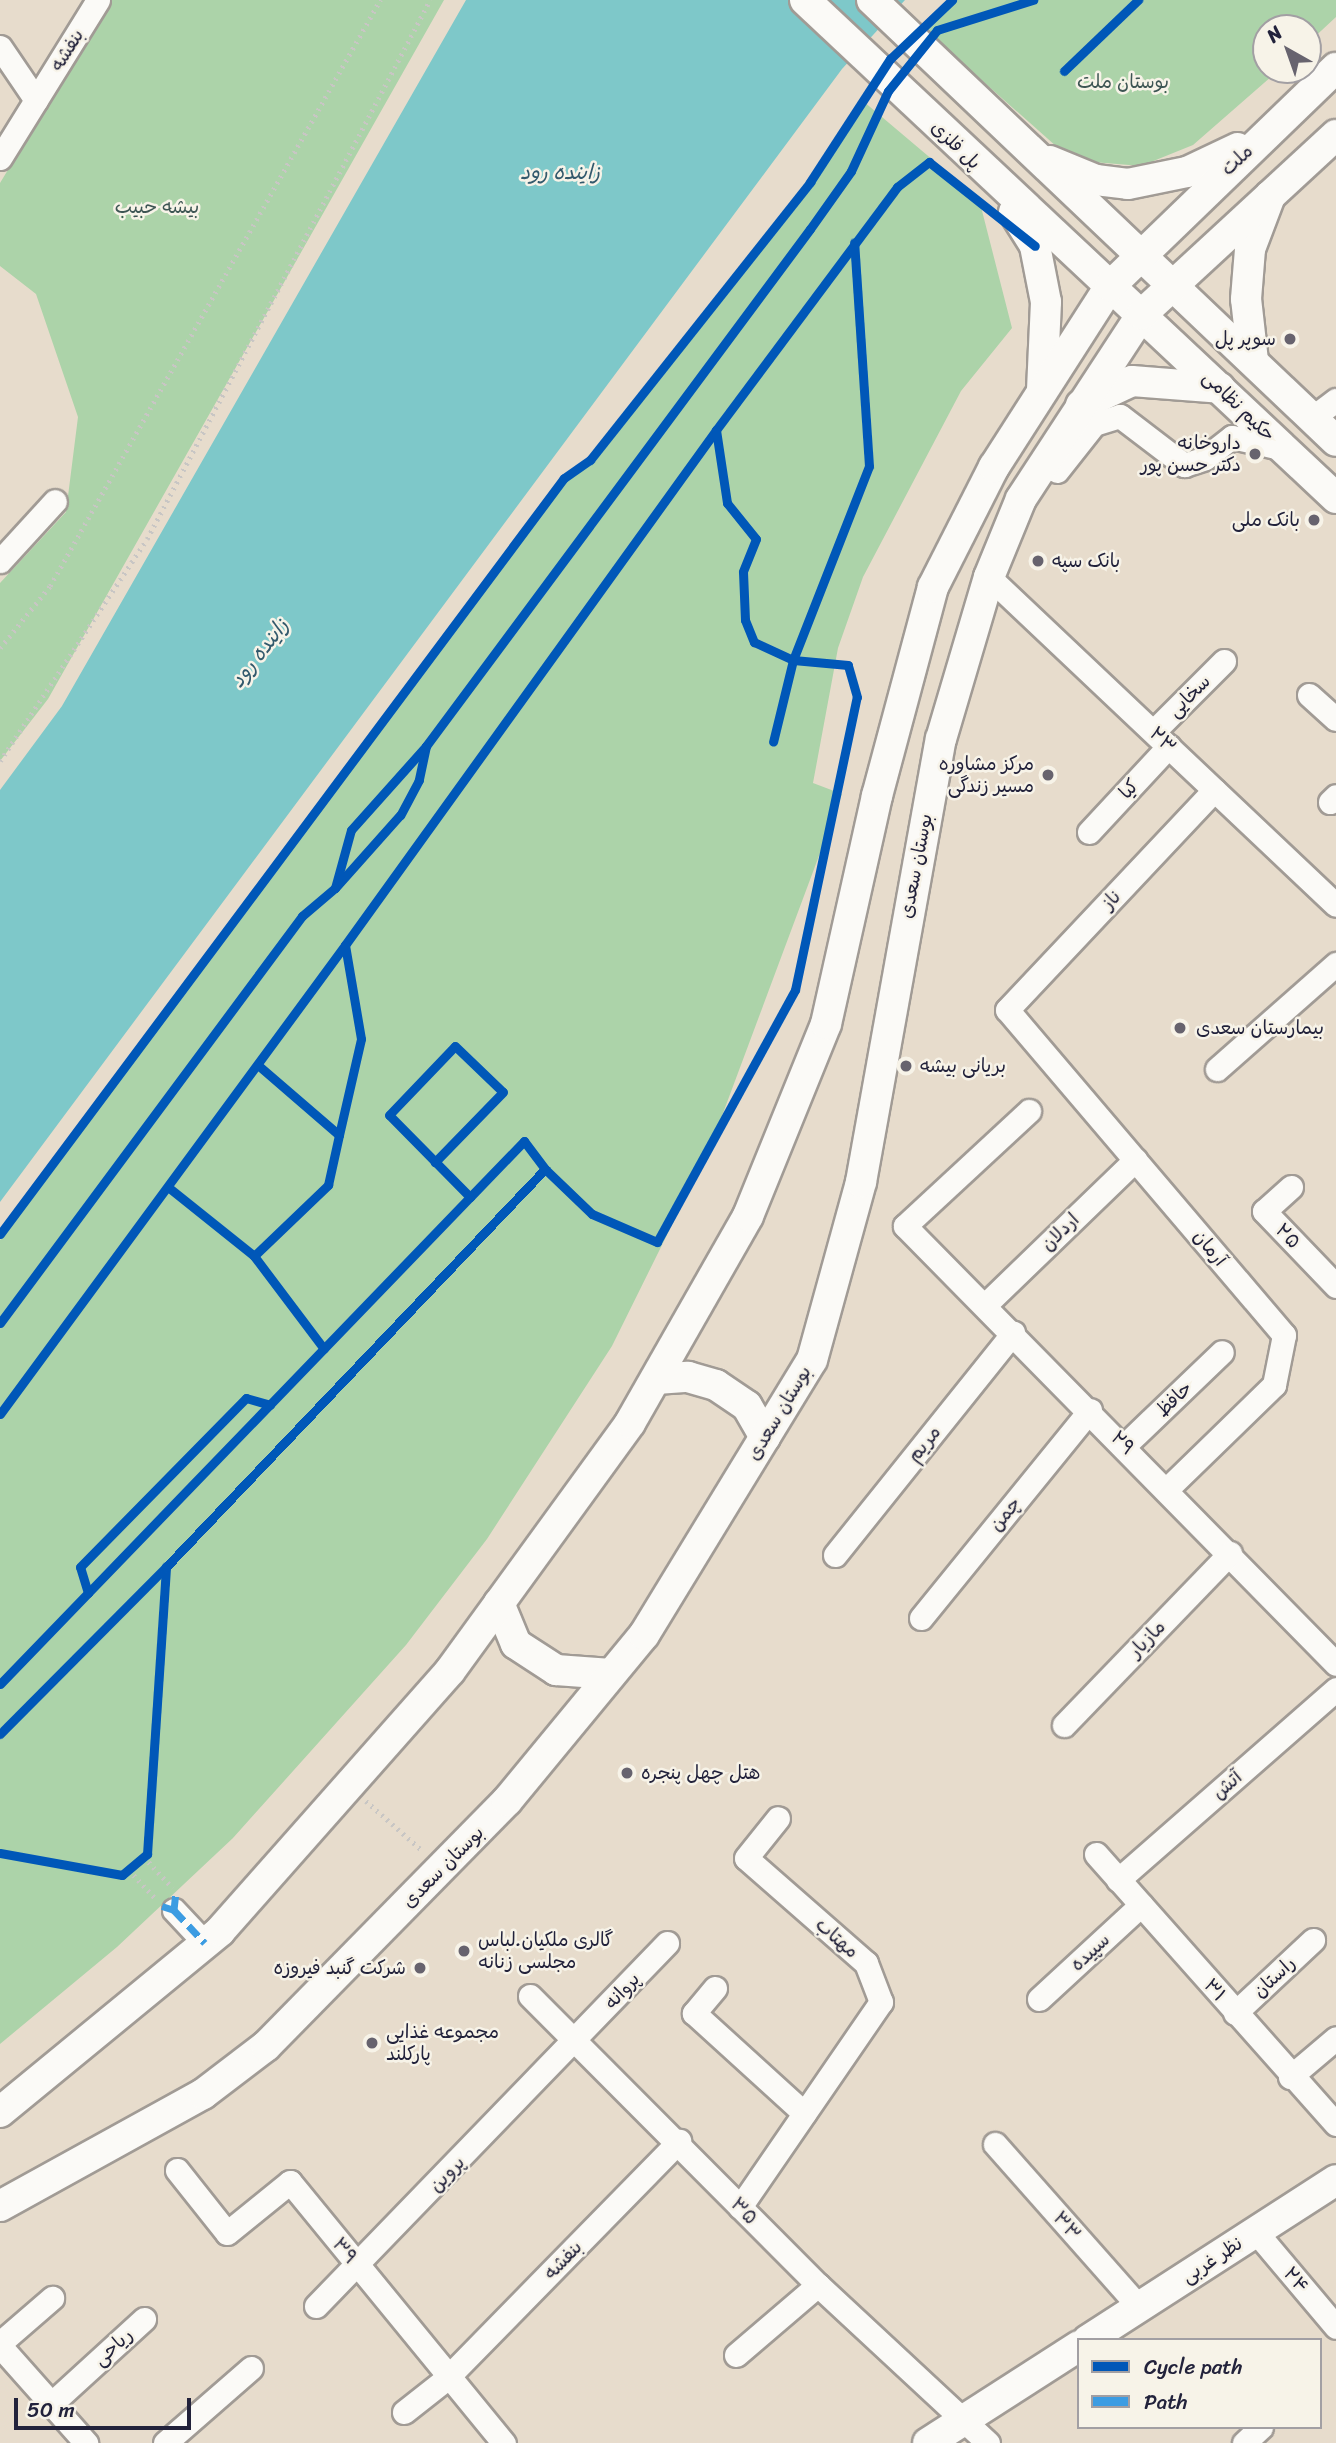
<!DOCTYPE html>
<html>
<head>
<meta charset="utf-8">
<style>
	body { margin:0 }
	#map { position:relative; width:1336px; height:2443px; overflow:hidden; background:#e7dccc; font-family:Sriracha,"Playpen Sans Arabic",sans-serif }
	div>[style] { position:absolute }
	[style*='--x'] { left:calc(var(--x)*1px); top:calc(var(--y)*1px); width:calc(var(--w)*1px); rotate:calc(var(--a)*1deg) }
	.green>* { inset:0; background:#acd3a9 }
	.water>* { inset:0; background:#7ec8c9 }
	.path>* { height:4.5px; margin-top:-2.25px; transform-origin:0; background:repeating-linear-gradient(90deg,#c8c6c4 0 2px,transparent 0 7px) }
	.roads { filter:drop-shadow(2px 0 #a19b95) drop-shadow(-2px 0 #a19b95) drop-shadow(0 2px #a19b95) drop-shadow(0 -2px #a19b95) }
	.minor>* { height:23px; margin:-11.5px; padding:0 11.5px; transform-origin:11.5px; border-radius:11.5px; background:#fbfaf7 }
	.major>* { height:30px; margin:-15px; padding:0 15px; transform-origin:15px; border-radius:15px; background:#fbfaf7 }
	.quiet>* { height:7px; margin-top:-3.5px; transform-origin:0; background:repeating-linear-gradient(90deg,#3c9ce2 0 14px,transparent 0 21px) }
	.cycleway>* { height:9px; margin:-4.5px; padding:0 4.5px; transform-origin:4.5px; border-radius:4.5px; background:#0057b8 }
	.dots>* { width:19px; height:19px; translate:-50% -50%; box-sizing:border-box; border:4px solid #f7f3e8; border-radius:50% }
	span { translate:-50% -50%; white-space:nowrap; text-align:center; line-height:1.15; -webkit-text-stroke:5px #f7f3e8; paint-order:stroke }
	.street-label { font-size:19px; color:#22223b }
	.park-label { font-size:19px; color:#3d5553 }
	.poi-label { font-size:19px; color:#22223b }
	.right { translate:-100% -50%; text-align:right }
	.left { translate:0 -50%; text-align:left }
	.water-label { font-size:21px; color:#32596c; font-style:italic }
	.legend { position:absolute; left:1077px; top:2338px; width:245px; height:91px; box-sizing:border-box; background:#f7f3e8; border:2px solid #a29fa3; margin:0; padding:9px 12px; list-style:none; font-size:21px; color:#22223b }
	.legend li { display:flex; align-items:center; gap:14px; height:35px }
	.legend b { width:35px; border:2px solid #a29fa3 }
	.north { position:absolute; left:1252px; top:14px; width:70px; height:70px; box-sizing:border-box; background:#f7f3e8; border:2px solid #a29fa3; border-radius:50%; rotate:320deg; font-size:19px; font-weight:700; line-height:28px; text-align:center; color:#22223b }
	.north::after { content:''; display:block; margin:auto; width:24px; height:32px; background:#67636e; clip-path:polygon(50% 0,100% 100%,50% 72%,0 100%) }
	.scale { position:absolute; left:14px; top:2398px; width:177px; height:32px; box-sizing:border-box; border:4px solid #22223b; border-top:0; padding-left:9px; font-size:21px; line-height:24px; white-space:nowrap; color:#22223b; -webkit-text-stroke:5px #f7f3e8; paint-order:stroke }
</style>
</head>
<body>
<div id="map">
	<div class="green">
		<div style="clip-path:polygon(111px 0,444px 0,48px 699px,0 761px,0 583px,66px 512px,78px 417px,36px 294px,0 266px,0 183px)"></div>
		<div style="clip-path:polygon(958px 0,1336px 0,1336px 17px,1308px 43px,1308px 28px,1266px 28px,1266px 70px,1279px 70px,1193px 145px,1141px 166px,1093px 162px,1057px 147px,924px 29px)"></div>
		<div style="clip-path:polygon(863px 101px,979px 199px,1012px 328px,961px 391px,863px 577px,838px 648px,813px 783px,842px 794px,710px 1148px,612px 1346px,487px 1539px,406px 1645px,233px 1838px,117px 1947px,0 2044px,0 1240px,565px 482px,593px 461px,794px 209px)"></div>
	</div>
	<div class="water">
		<div style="clip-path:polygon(466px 0,905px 0,842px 69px,0 1202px,0 790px,62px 706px)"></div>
	</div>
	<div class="path">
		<div style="--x:0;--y:648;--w:80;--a:-51.1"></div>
		<div style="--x:50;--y:586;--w:673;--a:-60.61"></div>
		<div style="--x:0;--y:761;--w:266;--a:-56.5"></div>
		<div style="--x:147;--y:539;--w:609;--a:-62.3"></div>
		<div style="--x:366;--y:1801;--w:76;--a:41.3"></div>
		<div style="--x:144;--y:1857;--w:42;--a:46.9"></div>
		<div style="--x:129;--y:1870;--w:41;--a:47"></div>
	</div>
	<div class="roads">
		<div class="minor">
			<div style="--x:0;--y:47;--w:64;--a:55.8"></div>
			<div style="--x:0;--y:158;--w:186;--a:-58.2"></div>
			<div style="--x:1312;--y:418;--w:30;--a:-37"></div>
			<div style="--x:1057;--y:471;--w:60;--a:-51.8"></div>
			<div style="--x:1094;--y:424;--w:27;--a:-17"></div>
			<div style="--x:1120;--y:416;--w:81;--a:37.4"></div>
			<div style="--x:1184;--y:465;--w:22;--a:-18"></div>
			<div style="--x:1205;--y:458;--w:34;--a:-38"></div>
			<div style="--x:1232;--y:437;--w:45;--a:12.8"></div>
			<div style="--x:0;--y:561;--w:81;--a:-47.5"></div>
			<div style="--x:989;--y:577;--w:477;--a:43.4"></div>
			<div style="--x:1309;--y:695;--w:36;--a:42"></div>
			<div style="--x:1154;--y:731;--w:99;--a:-45"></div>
			<div style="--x:1330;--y:802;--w:8;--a:-45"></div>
			<div style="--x:1089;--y:832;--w:117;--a:-47.1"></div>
			<div style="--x:1217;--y:1069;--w:159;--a:-41.4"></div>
			<div style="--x:1029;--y:1111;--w:169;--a:137.2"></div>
			<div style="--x:905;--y:1226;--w:614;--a:45.46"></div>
			<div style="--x:1291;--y:1187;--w:36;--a:138"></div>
			<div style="--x:1264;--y:1211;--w:104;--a:46.2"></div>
			<div style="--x:985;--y:1305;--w:209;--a:-44"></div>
			<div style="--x:1125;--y:1445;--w:134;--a:-43.8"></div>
			<div style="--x:1168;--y:1488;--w:148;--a:-44.2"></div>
			<div style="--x:1274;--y:1385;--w:51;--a:-78.7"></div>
			<div style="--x:1284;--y:1335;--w:427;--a:-130.4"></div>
			<div style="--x:1007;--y:1010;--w:302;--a:-46.7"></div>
			<div style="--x:835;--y:1555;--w:285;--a:-51.3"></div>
			<div style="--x:921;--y:1618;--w:268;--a:-50.9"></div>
			<div style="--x:1064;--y:1725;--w:239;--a:-46"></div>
			<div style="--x:1096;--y:1854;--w:361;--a:48.4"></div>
			<div style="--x:1118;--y:1880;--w:290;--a:-41.2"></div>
			<div style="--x:174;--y:1910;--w:45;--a:46.8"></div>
			<div style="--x:715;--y:1988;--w:33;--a:130"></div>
			<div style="--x:694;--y:2013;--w:149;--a:42.3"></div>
			<div style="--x:530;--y:1996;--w:408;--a:45.1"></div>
			<div style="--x:818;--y:2285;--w:232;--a:42.9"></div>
			<div style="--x:1039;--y:1999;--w:139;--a:-42.7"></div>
			<div style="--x:1235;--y:2013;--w:107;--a:-43.1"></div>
			<div style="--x:1290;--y:2077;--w:60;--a:-40.3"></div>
			<div style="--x:995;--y:2144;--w:217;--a:48.5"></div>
			<div style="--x:177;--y:2170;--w:80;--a:51.6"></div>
			<div style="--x:227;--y:2233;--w:81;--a:-39"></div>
			<div style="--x:290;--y:2182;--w:338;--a:50.7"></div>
			<div style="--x:740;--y:2207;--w:249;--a:-55.5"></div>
			<div style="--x:881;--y:2002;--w:42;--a:-111"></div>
			<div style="--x:866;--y:1963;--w:159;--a:-138.8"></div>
			<div style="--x:746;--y:1858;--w:51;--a:-51.3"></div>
			<div style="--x:1256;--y:2232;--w:124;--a:49.9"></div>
			<div style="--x:316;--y:2306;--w:505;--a:-45.96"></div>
			<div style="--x:0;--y:2343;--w:69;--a:-40.9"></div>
			<div style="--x:0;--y:2346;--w:130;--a:48.4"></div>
			<div style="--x:736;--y:2355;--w:108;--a:-40.5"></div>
			<div style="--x:51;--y:2404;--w:126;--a:-42.4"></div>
			<div style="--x:404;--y:2412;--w:55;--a:-38.3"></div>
			<div style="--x:447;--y:2378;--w:332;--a:-45.6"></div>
			<div style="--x:165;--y:2443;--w:114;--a:-41.1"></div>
			<div style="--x:1244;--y:2443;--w:23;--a:-43"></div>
		</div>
		<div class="major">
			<div style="--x:805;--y:0;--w:728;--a:43.16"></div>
			<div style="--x:872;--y:0;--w:640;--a:43.54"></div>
			<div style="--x:1050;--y:161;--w:50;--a:22.4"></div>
			<div style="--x:1096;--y:180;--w:32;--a:7"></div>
			<div style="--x:1128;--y:184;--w:60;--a:-11.5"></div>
			<div style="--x:1187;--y:172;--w:56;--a:-25.2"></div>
			<div style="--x:1014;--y:212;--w:40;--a:58"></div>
			<div style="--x:1035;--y:246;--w:57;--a:78.9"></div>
			<div style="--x:1046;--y:302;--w:88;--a:92.6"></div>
			<div style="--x:1253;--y:361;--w:62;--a:-96.4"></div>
			<div style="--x:1246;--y:299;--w:50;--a:-85.4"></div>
			<div style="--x:1250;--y:249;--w:57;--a:-69.3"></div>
			<div style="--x:1081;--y:405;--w:56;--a:-25.2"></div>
			<div style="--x:1132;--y:381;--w:88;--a:4.5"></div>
			<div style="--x:656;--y:1379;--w:32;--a:-4"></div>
			<div style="--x:688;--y:1377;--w:29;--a:16"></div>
			<div style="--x:716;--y:1385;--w:37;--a:34"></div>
			<div style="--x:747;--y:1406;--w:36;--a:60"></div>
			<div style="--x:499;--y:1603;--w:44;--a:67.5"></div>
			<div style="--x:516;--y:1644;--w:48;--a:33"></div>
			<div style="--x:556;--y:1670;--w:55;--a:4.2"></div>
			<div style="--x:0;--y:2112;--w:285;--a:-39.4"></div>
			<div style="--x:220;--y:1931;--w:347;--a:-48.5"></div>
			<div style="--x:450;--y:1671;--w:306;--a:-54"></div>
			<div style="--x:630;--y:1423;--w:238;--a:-60.3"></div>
			<div style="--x:748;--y:1216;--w:207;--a:-67.9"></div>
			<div style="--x:826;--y:1024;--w:234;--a:-77.4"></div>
			<div style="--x:877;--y:796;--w:216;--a:-75"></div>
			<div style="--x:933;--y:587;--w:135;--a:-63.1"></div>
			<div style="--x:994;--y:467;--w:215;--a:-57.3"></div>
			<div style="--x:1110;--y:286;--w:314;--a:-44"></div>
			<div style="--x:0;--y:2206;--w:232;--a:-28.9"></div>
			<div style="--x:203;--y:2094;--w:79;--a:-37.3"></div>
			<div style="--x:266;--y:2046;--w:344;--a:-45.5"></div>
			<div style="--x:507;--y:1801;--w:215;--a:-50.5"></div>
			<div style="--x:644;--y:1635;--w:322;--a:-58.6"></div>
			<div style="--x:812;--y:1360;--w:185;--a:-74.6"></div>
			<div style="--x:861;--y:1182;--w:450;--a:-79.8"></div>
			<div style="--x:941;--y:739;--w:169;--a:-73.5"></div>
			<div style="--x:989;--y:577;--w:84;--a:-67.7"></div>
			<div style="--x:1021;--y:499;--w:221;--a:-56.8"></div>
			<div style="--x:1142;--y:314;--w:264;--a:-42.7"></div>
			<div style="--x:1088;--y:2340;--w:295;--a:-32.8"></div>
			<div style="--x:928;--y:2443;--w:179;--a:-32.7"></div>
		</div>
	</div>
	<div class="quiet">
		<div style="--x:162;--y:1906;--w:13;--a:18"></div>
		<div style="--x:174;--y:1910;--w:19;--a:-84"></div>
		<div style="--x:174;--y:1910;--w:45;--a:46.8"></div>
	</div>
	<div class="cycleway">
		<div style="--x:1064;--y:71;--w:103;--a:-43.8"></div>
		<div style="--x:716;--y:430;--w:303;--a:-53.3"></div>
		<div style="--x:897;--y:187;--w:41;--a:-38"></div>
		<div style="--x:929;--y:162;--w:135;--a:38.4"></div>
		<div style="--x:426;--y:746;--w:35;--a:102"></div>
		<div style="--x:419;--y:780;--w:40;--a:118"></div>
		<div style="--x:400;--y:815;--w:98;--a:131.7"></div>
		<div style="--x:335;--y:888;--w:60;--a:-74.6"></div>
		<div style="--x:351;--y:830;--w:113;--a:-48.2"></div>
		<div style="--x:426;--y:746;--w:644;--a:-53.4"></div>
		<div style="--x:810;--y:229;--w:71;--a:-54.7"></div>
		<div style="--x:851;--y:171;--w:88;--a:-65.2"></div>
		<div style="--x:888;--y:91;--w:78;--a:-51.2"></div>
		<div style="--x:937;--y:30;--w:101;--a:-17.4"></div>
		<div style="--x:345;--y:945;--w:635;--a:-54.23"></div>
		<div style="--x:716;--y:430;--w:74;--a:81.4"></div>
		<div style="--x:727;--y:503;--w:46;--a:51.1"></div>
		<div style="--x:756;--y:539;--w:35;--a:112"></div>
		<div style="--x:743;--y:572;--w:48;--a:87.6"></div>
		<div style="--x:745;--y:620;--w:24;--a:68"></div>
		<div style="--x:754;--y:642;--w:43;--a:24.8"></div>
		<div style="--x:793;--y:660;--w:84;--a:103.7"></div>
		<div style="--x:168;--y:1187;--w:110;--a:38.7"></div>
		<div style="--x:254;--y:1256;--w:103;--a:-43.8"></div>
		<div style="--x:328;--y:1185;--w:51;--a:-77.6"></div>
		<div style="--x:470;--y:1197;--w:78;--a:-46"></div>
		<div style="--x:524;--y:1141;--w:35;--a:53"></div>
		<div style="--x:0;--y:1234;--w:943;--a:-53.28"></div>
		<div style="--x:564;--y:478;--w:32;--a:-35"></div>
		<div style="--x:590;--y:460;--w:355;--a:-51.6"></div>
		<div style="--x:810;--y:182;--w:147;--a:-57"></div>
		<div style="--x:890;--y:59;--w:86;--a:-43.6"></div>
		<div style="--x:254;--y:1256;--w:116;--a:53"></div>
		<div style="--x:0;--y:1323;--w:507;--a:-53.42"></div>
		<div style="--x:302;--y:916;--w:43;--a:-40.3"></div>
		<div style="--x:0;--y:1414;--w:582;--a:-53.66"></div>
		<div style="--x:345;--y:945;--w:95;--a:80.3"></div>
		<div style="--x:361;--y:1039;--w:98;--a:102.9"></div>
		<div style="--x:339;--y:1135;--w:107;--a:-139.2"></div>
		<div style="--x:88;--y:1593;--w:550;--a:-46.03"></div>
		<div style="--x:470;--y:1197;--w:115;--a:-134.6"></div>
		<div style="--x:389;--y:1115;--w:95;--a:-46.3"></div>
		<div style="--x:455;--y:1046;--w:66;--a:43.8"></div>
		<div style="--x:503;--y:1092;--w:98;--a:134.2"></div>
		<div style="--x:0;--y:1684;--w:127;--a:-46"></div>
		<div style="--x:88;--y:1593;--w:27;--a:-107"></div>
		<div style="--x:80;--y:1567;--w:237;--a:-45.5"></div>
		<div style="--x:246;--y:1398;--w:25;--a:16"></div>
		<div style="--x:0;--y:1734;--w:235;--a:-45.2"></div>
		<div style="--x:0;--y:1853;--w:124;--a:10.2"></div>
		<div style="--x:122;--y:1875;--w:33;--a:-40"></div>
		<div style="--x:147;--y:1854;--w:288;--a:-86.2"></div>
		<div style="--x:166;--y:1567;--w:550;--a:-46.4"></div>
		<div style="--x:545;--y:1169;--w:65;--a:43.8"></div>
		<div style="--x:592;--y:1214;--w:71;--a:23.3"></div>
		<div style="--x:657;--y:1242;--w:287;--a:-61.3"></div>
		<div style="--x:795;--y:990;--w:299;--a:-78.1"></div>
		<div style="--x:857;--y:697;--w:33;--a:-106"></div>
		<div style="--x:848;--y:665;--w:55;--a:-174.8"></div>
		<div style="--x:793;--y:660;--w:208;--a:-68.6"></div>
		<div style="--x:869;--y:466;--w:224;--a:-93.8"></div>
	</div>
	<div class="dots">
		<div style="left:1290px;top:339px;background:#67636e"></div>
		<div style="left:1255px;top:454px;background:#67636e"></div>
		<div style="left:1314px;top:520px;background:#67636e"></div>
		<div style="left:1038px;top:561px;background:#67636e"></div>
		<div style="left:1048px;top:775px;background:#67636e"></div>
		<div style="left:1180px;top:1028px;background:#67636e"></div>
		<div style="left:906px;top:1066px;background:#67636e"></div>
		<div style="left:627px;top:1773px;background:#67636e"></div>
		<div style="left:464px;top:1951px;background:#67636e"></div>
		<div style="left:420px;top:1968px;background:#67636e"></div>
		<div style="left:372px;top:2043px;background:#67636e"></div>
	</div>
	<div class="street-label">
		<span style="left:67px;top:50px;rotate:-58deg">بنفشه</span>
		<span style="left:956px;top:145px;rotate:44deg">پل فلزی</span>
		<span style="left:1237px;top:160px;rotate:-43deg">ملت</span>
		<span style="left:1239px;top:406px;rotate:44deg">حکیم نظامی</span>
		<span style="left:1189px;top:696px;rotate:-45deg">سخایی</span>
		<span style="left:1163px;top:740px;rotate:44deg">۲۳</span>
		<span style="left:1129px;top:789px;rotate:-47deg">کیا</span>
		<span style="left:916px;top:866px;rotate:-79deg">بوستان سعدی</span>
		<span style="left:1111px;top:900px;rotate:-47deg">ناز</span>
		<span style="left:1060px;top:1232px;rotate:-44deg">اردلان</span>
		<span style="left:1288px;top:1236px;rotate:46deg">۲۵</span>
		<span style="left:1210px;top:1248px;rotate:50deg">آرمان</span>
		<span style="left:1174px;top:1399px;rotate:-44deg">حافظ</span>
		<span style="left:779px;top:1413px;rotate:-59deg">بوستان سعدی</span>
		<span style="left:1123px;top:1443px;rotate:45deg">۲۹</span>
		<span style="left:924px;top:1444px;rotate:-51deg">مریم</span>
		<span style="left:1005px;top:1514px;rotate:-51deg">چمن</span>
		<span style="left:1147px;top:1639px;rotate:-46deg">مازیار</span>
		<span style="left:1227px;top:1785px;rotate:-41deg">آتش</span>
		<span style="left:443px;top:1867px;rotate:-45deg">بوستان سعدی</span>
		<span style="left:837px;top:1938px;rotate:41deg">مهتاب</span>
		<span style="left:1090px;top:1952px;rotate:-43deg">سپیده</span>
		<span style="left:1274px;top:1977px;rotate:-43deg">راستان</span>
		<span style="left:1215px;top:1990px;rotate:49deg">۳۱</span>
		<span style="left:622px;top:1991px;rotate:-47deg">پروانه</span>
		<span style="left:447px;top:2174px;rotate:-46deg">پروین</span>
		<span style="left:744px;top:2211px;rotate:46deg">۳۵</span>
		<span style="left:1067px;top:2226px;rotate:49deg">۳۳</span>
		<span style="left:345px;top:2251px;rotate:51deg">۳۹</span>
		<span style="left:563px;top:2260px;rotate:-46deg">بنفشه</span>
		<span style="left:1212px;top:2260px;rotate:-33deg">نظر غربی</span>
		<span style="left:1296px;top:2280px;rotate:50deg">۲۴</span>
		<span style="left:113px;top:2347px;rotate:-42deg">ریاحی</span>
	</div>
	<div class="park-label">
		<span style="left:1123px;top:82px">بوستان ملت</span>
		<span style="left:157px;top:207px">بیشه حبیب</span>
	</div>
	<div class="poi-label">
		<span class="right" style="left:1276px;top:339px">سوپر پل</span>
		<span class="right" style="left:1241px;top:454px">داروخانه<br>دکتر حسن پور</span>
		<span class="right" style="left:1300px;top:520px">بانک ملی</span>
		<span class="left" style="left:1052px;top:561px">بانک سپه</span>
		<span class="right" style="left:1034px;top:775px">مرکز مشاوره<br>مسیر زندگی</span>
		<span class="left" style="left:1196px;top:1028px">بیمارستان سعدی</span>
		<span class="left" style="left:920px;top:1066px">بریانی بیشه</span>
		<span class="left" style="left:641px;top:1773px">هتل چهل پنجره</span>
		<span class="left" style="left:478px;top:1951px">گالری ملکیان.لباس<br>مجلسی زنانه</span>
		<span class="right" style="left:406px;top:1968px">شرکت گنبد فیروزه</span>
		<span class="left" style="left:386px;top:2043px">مجموعه غذایی<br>پارکلند</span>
	</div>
	<div class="water-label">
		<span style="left:560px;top:172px">زاینده رود</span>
		<span style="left:259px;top:653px;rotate:-52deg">زاینده رود</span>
	</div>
	<ul class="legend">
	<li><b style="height:9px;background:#0057b8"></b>Cycle path</li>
	<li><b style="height:9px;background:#3c9ce2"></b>Path</li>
	</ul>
	<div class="north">N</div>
	<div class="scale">50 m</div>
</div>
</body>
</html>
